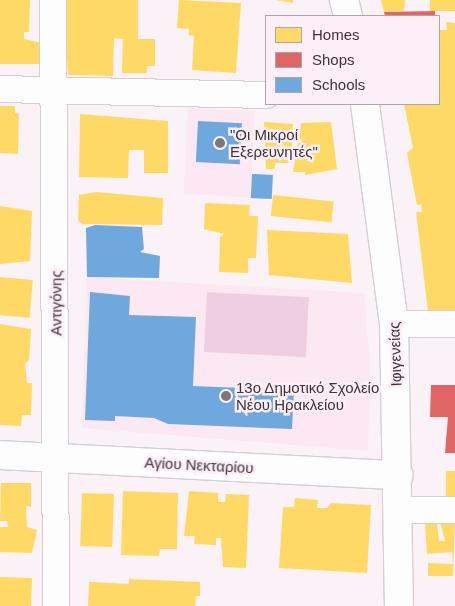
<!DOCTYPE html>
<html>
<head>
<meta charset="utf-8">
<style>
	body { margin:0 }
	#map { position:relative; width:455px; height:606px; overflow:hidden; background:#faf2f6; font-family:Helvetica,sans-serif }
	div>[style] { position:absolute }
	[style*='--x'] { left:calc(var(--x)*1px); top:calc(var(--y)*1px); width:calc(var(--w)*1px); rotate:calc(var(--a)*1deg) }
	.built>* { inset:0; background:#fce8f3; transform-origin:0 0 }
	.green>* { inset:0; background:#eecfe1; transform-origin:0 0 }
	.homes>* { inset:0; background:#ffd966; transform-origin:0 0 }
	.shops>* { inset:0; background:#e06666 }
	.schools>* { inset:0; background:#6fa8dc; transform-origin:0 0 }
	.roads { filter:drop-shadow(1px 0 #d6ced2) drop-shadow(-1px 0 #d6ced2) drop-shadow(0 1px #d6ced2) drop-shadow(0 -1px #d6ced2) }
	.street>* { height:26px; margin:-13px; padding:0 13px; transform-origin:13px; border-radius:13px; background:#fefdfe }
	.secondary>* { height:28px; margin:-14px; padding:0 14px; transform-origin:14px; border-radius:14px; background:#fefdfe }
	.dots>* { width:14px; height:14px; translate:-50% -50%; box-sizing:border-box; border:2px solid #fdeff7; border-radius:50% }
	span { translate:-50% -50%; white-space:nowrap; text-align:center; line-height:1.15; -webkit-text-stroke:5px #fdeff7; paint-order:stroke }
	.poi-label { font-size:15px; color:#3d3439 }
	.left { translate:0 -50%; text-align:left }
	.street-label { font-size:15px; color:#3d3439 }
	.legend { position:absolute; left:265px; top:15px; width:175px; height:90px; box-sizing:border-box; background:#fdeff7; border:1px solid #b0a4ab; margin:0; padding:6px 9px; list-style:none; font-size:15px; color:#3d3439 }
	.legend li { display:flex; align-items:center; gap:10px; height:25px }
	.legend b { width:25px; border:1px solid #b0a4ab }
</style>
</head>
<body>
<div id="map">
	<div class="built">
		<div style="left:188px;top:108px;width:67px;height:86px;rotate:3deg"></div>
		<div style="clip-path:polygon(87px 277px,364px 293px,370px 364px,368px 451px,82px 428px)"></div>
	</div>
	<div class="green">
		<div style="left:207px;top:292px;width:102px;height:60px;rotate:3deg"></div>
	</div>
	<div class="homes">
		<div style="clip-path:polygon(0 0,30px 0,29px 32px,24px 32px,24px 39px,42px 43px,41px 64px,0 64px)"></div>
		<div style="clip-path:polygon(64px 0,138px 0,138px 39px,155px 39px,155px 66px,147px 66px,147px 73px,122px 73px,123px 39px,114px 38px,113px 76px,68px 75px)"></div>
		<div style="clip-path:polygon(179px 0,241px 3px,236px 73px,192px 70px,194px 36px,189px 35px,189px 29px,177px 28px)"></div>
		<div style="clip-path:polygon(276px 0,293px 0,293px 3px)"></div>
		<div style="clip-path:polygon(381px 0,405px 0,404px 11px,384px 12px)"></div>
		<div style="left:430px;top:0;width:25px;height:11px"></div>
		<div style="clip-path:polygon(446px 22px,455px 23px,455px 311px,428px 311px,416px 212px,422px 212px,421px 204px,417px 205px,407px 153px,413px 148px,404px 104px,439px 104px,439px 30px,447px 30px)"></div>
		<div style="clip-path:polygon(0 106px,15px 106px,15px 113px,19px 114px,18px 154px,0 153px)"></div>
		<div style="clip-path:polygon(80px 114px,168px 121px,168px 173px,144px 173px,144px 150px,129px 150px,128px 178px,79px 177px)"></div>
		<div style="clip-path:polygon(264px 122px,293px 124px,291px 163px,275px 163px,275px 169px,266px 169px)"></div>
		<div style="clip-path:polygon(331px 122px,337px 169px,305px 175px,305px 172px,293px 172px,301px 123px)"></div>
		<div style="clip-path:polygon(96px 192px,163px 198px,162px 225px,83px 224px,78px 221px,79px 195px)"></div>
		<div style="left:273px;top:195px;width:61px;height:21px;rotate:6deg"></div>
		<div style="clip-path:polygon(205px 203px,250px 205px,249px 216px,258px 216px,256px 258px,248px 258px,248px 273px,219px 272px,220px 237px,224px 234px,204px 229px)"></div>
		<div style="clip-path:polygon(0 206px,32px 211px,30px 261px,0 264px)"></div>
		<div style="clip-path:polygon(267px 230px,348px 234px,352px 283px,269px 275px)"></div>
		<div style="left:0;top:277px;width:33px;height:38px;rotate:5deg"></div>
		<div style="clip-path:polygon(0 324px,31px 329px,29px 360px,25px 363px,27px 383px,32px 383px,31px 415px,22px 415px,21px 426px,0 425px)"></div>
		<div style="left:446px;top:471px;width:9px;height:27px"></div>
		<div style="clip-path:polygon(1px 483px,31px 483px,31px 507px,26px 506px,27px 527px,37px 530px,32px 553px,0 552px,0 527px,8px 527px,7px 521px,0 521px)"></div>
		<div style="clip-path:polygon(123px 491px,178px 493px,177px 549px,160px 549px,159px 556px,121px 555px)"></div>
		<div style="clip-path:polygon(189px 491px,218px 493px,218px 502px,225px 502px,226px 494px,249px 495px,246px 568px,223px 567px,221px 538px,216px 538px,216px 545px,194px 544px,195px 536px,184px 536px)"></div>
		<div style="left:82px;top:493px;width:32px;height:53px;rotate:2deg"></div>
		<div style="clip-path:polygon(295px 498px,318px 500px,317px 508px,327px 508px,331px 503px,371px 505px,367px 573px,279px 568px,283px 507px,294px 507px)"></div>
		<div style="clip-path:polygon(455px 516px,453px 576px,428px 576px,428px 563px,453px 564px,452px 552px,427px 554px,425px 523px,437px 523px,439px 541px,445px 541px,440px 521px)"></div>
		<div style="left:0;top:577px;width:32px;height:29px;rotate:2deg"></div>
		<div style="clip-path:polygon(129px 579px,200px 582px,200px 596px,196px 596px,195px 606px,88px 606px,89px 582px,129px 584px)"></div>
	</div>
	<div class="shops">
		<div style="clip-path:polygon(435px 11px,435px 16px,385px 16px,384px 12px)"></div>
		<div style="clip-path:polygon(431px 385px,455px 385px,455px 453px,445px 453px,448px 417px,430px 417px)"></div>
	</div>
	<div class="schools">
		<div style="left:198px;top:121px;width:44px;height:41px;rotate:3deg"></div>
		<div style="left:252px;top:174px;width:21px;height:24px;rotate:3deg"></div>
		<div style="clip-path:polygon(95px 225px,142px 227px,144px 249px,140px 252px,160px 256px,159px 278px,87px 277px,86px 228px)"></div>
		<div style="clip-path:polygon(90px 292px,130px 296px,129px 315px,196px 317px,193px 386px,294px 390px,292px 429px,168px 424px,154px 418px,115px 416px,115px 421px,85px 420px)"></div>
	</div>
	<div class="roads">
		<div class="street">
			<div style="--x:53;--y:0;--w:606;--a:89.72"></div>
			<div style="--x:0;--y:89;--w:266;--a:1.3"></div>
			<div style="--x:394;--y:324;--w:61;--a:0"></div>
			<div style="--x:399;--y:510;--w:56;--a:0"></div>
		</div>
		<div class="secondary">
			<div style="--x:344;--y:0;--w:16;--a:76"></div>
			<div style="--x:365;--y:104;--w:222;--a:82.5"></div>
			<div style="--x:394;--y:324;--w:282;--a:89"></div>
			<div style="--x:0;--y:455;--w:399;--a:2.9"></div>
		</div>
	</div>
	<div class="dots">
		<div style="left:220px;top:143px;background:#7f767b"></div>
		<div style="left:226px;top:396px;background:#7f767b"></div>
	</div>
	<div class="poi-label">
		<span class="left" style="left:230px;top:143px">"Οι Μικροί<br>Εξερευνητές"</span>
		<span class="left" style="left:236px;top:396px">13ο Δημοτικό Σχολείο<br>Νέου Ηρακλείου</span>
	</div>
	<div class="street-label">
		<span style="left:56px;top:303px;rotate:-90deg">Αντιγόνης</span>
		<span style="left:395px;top:354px;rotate:-92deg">Ιφιγενείας</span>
		<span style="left:199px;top:465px;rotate:3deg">Αγίου Νεκταρίου</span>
	</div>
	<ul class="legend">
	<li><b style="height:14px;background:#ffd966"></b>Homes</li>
	<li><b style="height:14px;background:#e06666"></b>Shops</li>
	<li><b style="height:14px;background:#6fa8dc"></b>Schools</li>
	</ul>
</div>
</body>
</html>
